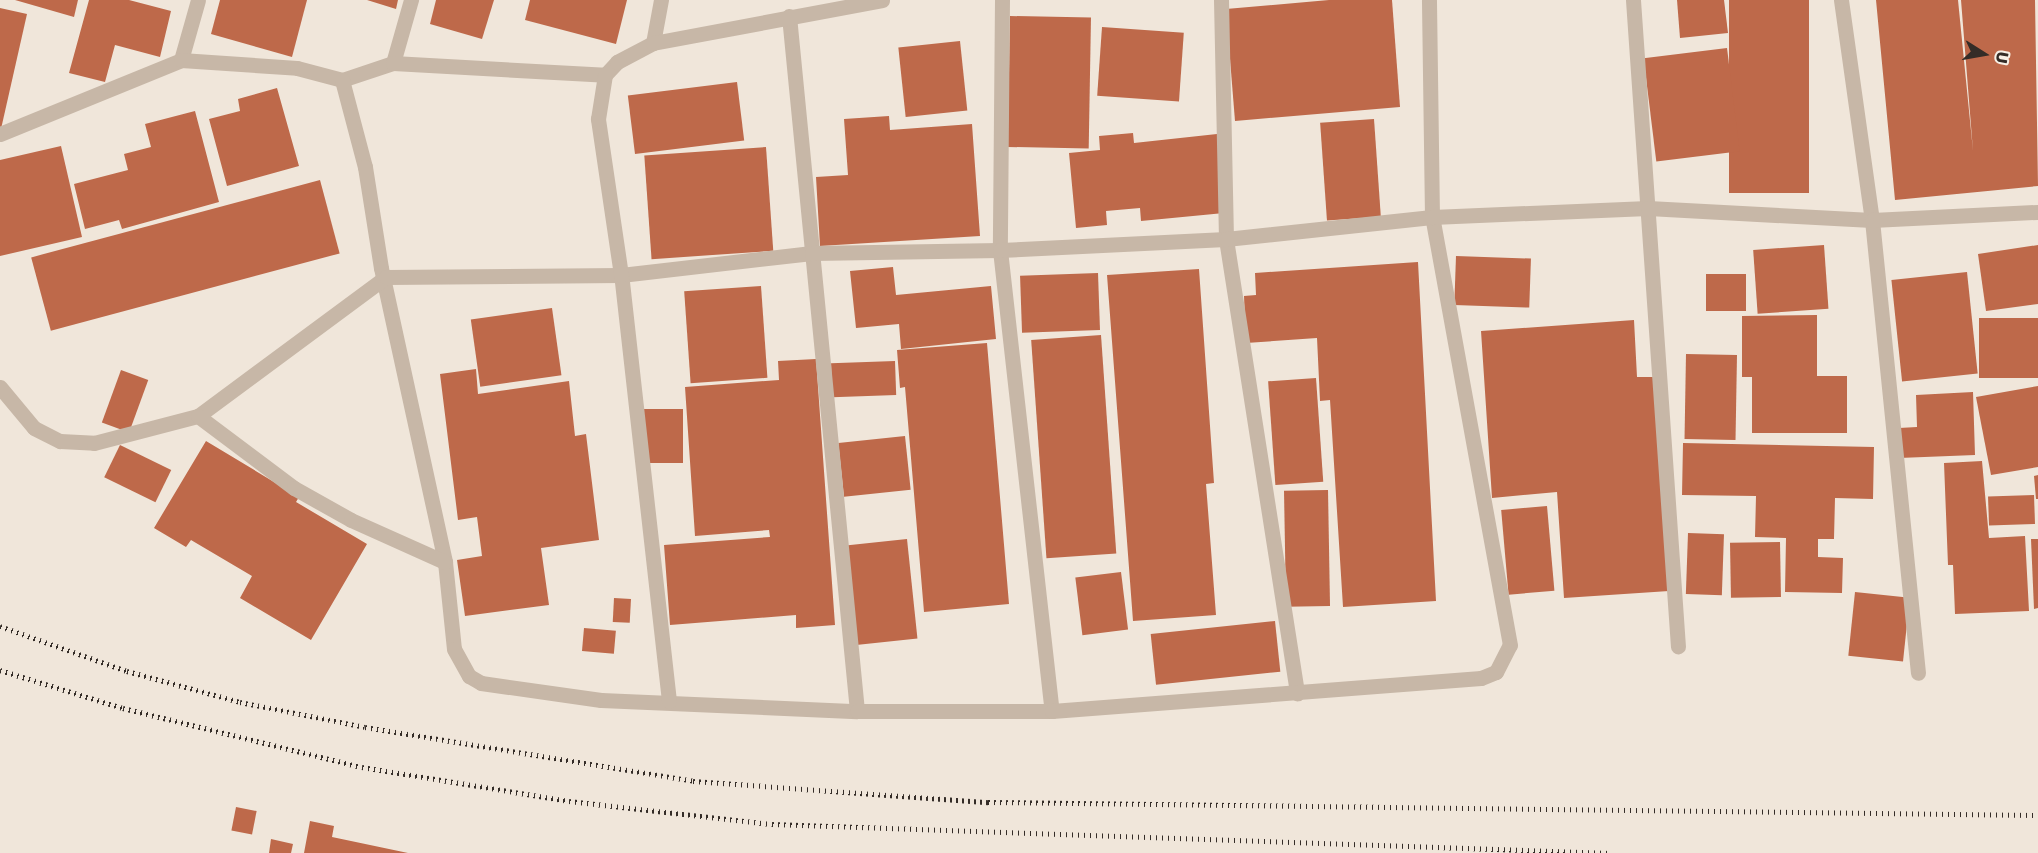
<!DOCTYPE html>
<html>
<head>
<meta charset="utf-8">
<style>
	body { margin:0 }
	#map { position:relative; width:2038px; height:853px; overflow:hidden; background:#f0e6da; font-family:Rubik,sans-serif }
	div>[style] { position:absolute }
	[style*='--x'] { left:calc(var(--x)*1px); top:calc(var(--y)*1px); width:calc(var(--w)*1px); rotate:calc(var(--a)*1deg) }
	.building>* { inset:0; background:#be694a; transform-origin:0 0 }
	.minor>* { height:15px; margin:-7.5px; padding:0 7.5px; transform-origin:7.5px; border-radius:7.5px; background:#c7b7a7 }
	.rail>* { height:4.5px; margin-top:-2.25px; transform-origin:0; background:repeating-linear-gradient(90deg,#342c27 0 1.5px,transparent 0 6px) }
	span { translate:-50% -50%; white-space:nowrap; text-align:center; line-height:1.15; -webkit-text-stroke:4.5px #f8f0e6; paint-order:stroke }
	.north { position:absolute; left:1954px; top:24px; width:60px; height:60px; -webkit-text-stroke:4px #f8f0e6; paint-order:stroke; rotate:101deg; font-size:16px; font-weight:700; line-height:24px; text-align:center; color:#342c27 }
	.north::after { content:''; display:block; margin:auto; width:21px; height:27px; background:#342c27; clip-path:polygon(50% 0,100% 100%,50% 72%,0 100%) }
</style>
</head>
<body>
<div id="map">
	<div class="building">
		<div style="clip-path:polygon(15px 0,78px 0,74px 17px)"></div>
		<div style="clip-path:polygon(89px 0,129px 0,171px 11px,160px 57px,115px 45px,105px 82px,69px 73px)"></div>
		<div style="clip-path:polygon(220px 0,307px 0,292px 57px,211px 34px)"></div>
		<div style="clip-path:polygon(367px 0,398px 0,396px 9px)"></div>
		<div style="clip-path:polygon(436px 0,494px 0,482px 39px,430px 24px)"></div>
		<div style="clip-path:polygon(530px 0,627px 0,616px 44px,525px 20px)"></div>
		<div style="clip-path:polygon(1329px 0,1392px 0,1400px 107px,1235px 121px,1226px 9px)"></div>
		<div style="clip-path:polygon(1677px 0,1724px 0,1728px 33px,1680px 38px)"></div>
		<div style="left:1729px;top:0;width:80px;height:193px"></div>
		<div style="clip-path:polygon(1876px 0,1958px 0,1973px 151px,1961px 0,2035px 0,2038px 186px,1895px 200px)"></div>
		<div style="clip-path:polygon(0 8px,27px 14px,1px 129px,0 129px)"></div>
		<div style="left:1010px;top:16px;width:81px;height:131px;rotate:1deg"></div>
		<div style="left:1102px;top:27px;width:82px;height:69px;rotate:4deg"></div>
		<div style="left:960px;top:41px;width:70px;height:62px;rotate:84deg"></div>
		<div style="left:1727px;top:48px;width:104px;height:84px;rotate:83deg"></div>
		<div style="left:737px;top:82px;width:59px;height:110px;rotate:83deg"></div>
		<div style="clip-path:polygon(277px 88px,299px 166px,227px 186px,209px 119px,240px 111px,238px 99px)"></div>
		<div style="clip-path:polygon(195px 111px,219px 202px,122px 229px,119px 220px,85px 229px,74px 184px,128px 170px,124px 154px,151px 147px,145px 124px)"></div>
		<div style="clip-path:polygon(889px 116px,890px 130px,972px 124px,980px 236px,820px 246px,816px 177px,848px 175px,844px 119px)"></div>
		<div style="left:1374px;top:119px;width:98px;height:54px;rotate:86deg"></div>
		<div style="clip-path:polygon(1133px 133px,1134px 143px,1217px 134px,1224px 213px,1141px 221px,1140px 208px,1106px 211px,1107px 225px,1076px 228px,1069px 153px,1100px 150px,1099px 136px)"></div>
		<div style="clip-path:polygon(61px 146px,82px 237px,0 256px,0 160px)"></div>
		<div style="left:766px;top:147px;width:104px;height:122px;rotate:86deg"></div>
		<div style="left:320px;top:180px;width:76px;height:299px;rotate:75deg"></div>
		<div style="left:1824px;top:245px;width:64px;height:71px;rotate:86deg"></div>
		<div style="clip-path:polygon(2038px 245px,2038px 304px,1986px 311px,1978px 254px)"></div>
		<div style="left:1456px;top:256px;width:75px;height:49px;rotate:2deg"></div>
		<div style="clip-path:polygon(1418px 262px,1436px 601px,1343px 607px,1330px 400px,1320px 401px,1317px 338px,1246px 343px,1244px 296px,1256px 295px,1255px 273px)"></div>
		<div style="clip-path:polygon(893px 267px,896px 295px,991px 286px,996px 339px,901px 349px,899px 324px,856px 328px,850px 271px)"></div>
		<div style="clip-path:polygon(1199px 269px,1214px 483px,1206px 484px,1216px 615px,1133px 621px,1107px 275px)"></div>
		<div style="left:1967px;top:272px;width:102px;height:76px;rotate:84deg"></div>
		<div style="left:1098px;top:273px;width:57px;height:78px;rotate:88deg"></div>
		<div style="left:1706px;top:274px;width:40px;height:37px"></div>
		<div style="left:761px;top:286px;width:92px;height:77px;rotate:86deg"></div>
		<div style="left:552px;top:308px;width:68px;height:82px;rotate:82deg"></div>
		<div style="clip-path:polygon(1817px 315px,1817px 376px,1847px 376px,1847px 433px,1752px 433px,1752px 377px,1742px 377px,1742px 316px)"></div>
		<div style="left:2038px;top:318px;width:60px;height:59px;rotate:90deg"></div>
		<div style="clip-path:polygon(1634px 320px,1637px 377px,1654px 377px,1669px 591px,1564px 598px,1557px 492px,1492px 498px,1481px 331px)"></div>
		<div style="left:1101px;top:335px;width:219px;height:70px;rotate:86deg"></div>
		<div style="clip-path:polygon(987px 343px,1009px 604px,924px 612px,905px 387px,900px 388px,897px 350px)"></div>
		<div style="left:1686px;top:354px;width:51px;height:85px;rotate:1deg"></div>
		<div style="clip-path:polygon(816px 359px,835px 625px,796px 628px,796px 615px,670px 625px,664px 545px,770px 537px,769px 530px,695px 536px,685px 387px,779px 380px,778px 361px)"></div>
		<div style="left:895px;top:361px;width:34px;height:64px;rotate:88deg"></div>
		<div style="clip-path:polygon(476px 369px,478px 394px,569px 381px,575px 436px,586px 434px,599px 540px,541px 548px,549px 605px,465px 616px,457px 560px,482px 556px,477px 517px,458px 520px,440px 374px)"></div>
		<div style="left:121px;top:370px;width:29px;height:56px;rotate:20deg"></div>
		<div style="left:1316px;top:378px;width:104px;height:48px;rotate:86deg"></div>
		<div style="clip-path:polygon(2038px 386px,2038px 467px,1991px 475px,1976px 397px)"></div>
		<div style="clip-path:polygon(1973px 392px,1975px 455px,1899px 458px,1899px 428px,1917px 427px,1916px 395px)"></div>
		<div style="left:683px;top:409px;width:54px;height:40px;rotate:90deg"></div>
		<div style="left:905px;top:436px;width:54px;height:67px;rotate:84deg"></div>
		<div style="clip-path:polygon(206px 441px,299px 497px,296px 502px,367px 544px,311px 640px,240px 598px,252px 576px,191px 540px,186px 547px,154px 528px)"></div>
		<div style="clip-path:polygon(1683px 443px,1874px 447px,1873px 499px,1835px 498px,1834px 539px,1818px 539px,1818px 557px,1843px 558px,1842px 593px,1785px 592px,1786px 538px,1755px 537px,1756px 496px,1682px 495px)"></div>
		<div style="left:120px;top:445px;width:57px;height:36px;rotate:26deg"></div>
		<div style="clip-path:polygon(1982px 461px,1989px 538px,2025px 536px,2029px 611px,1955px 614px,1953px 565px,1948px 565px,1944px 463px)"></div>
		<div style="clip-path:polygon(2038px 475px,2038px 499px,2036px 499px,2034px 476px)"></div>
		<div style="left:1328px;top:490px;width:116px;height:44px;rotate:89deg"></div>
		<div style="left:2034px;top:495px;width:29px;height:46px;rotate:88deg"></div>
		<div style="left:1547px;top:506px;width:85px;height:46px;rotate:85deg"></div>
		<div style="left:1688px;top:533px;width:36px;height:61px;rotate:2deg"></div>
		<div style="left:907px;top:539px;width:100px;height:64px;rotate:84deg"></div>
		<div style="clip-path:polygon(2031px 539px,2038px 539px,2038px 608px,2034px 609px)"></div>
		<div style="left:1780px;top:542px;width:55px;height:50px;rotate:89deg"></div>
		<div style="left:1121px;top:572px;width:58px;height:46px;rotate:83deg"></div>
		<div style="left:1855px;top:592px;width:55px;height:64px;rotate:6deg"></div>
		<div style="left:614px;top:598px;width:17px;height:24px;rotate:3deg"></div>
		<div style="left:1275px;top:621px;width:51px;height:125px;rotate:84deg"></div>
		<div style="left:584px;top:628px;width:32px;height:23px;rotate:5deg"></div>
		<div style="left:236px;top:807px;width:21px;height:24px;rotate:11deg"></div>
		<div style="clip-path:polygon(310px 821px,334px 826px,332px 837px,408px 853px,304px 853px)"></div>
		<div style="clip-path:polygon(271px 839px,293px 844px,291px 853px,269px 853px)"></div>
	</div>
	<div class="minor">
		<div style="--x:1002;--y:0;--w:250;--a:90.5"></div>
		<div style="--x:1000;--y:250;--w:464;--a:83.6"></div>
		<div style="--x:1221;--y:0;--w:239;--a:88.8"></div>
		<div style="--x:1226;--y:239;--w:460;--a:81.1"></div>
		<div style="--x:1633;--y:0;--w:648;--a:86.02"></div>
		<div style="--x:1841;--y:0;--w:222;--a:82"></div>
		<div style="--x:1872;--y:220;--w:455;--a:84.2"></div>
		<div style="--x:789;--y:16;--w:698;--a:84.41"></div>
		<div style="--x:653;--y:43;--w:44;--a:-79.5"></div>
		<div style="--x:181;--y:60;--w:62;--a:-74.2"></div>
		<div style="--x:393;--y:63;--w:66;--a:-74.1"></div>
		<div style="--x:342;--y:80;--w:54;--a:-18.4"></div>
		<div style="--x:393;--y:63;--w:212;--a:3.2"></div>
		<div style="--x:0;--y:134;--w:196;--a:-22.2"></div>
		<div style="--x:181;--y:60;--w:116;--a:3.9"></div>
		<div style="--x:297;--y:68;--w:47;--a:14.9"></div>
		<div style="--x:342;--y:80;--w:90;--a:75.2"></div>
		<div style="--x:365;--y:167;--w:102;--a:81"></div>
		<div style="--x:381;--y:268;--w:301;--a:77.7"></div>
		<div style="--x:445;--y:562;--w:87;--a:84.1"></div>
		<div style="--x:454;--y:649;--w:31;--a:61"></div>
		<div style="--x:469;--y:676;--w:14;--a:30"></div>
		<div style="--x:481;--y:683;--w:121;--a:8.1"></div>
		<div style="--x:601;--y:700;--w:256;--a:2.5"></div>
		<div style="--x:857;--y:711;--w:195;--a:0"></div>
		<div style="--x:1052;--y:711;--w:430;--a:-4.4"></div>
		<div style="--x:1481;--y:678;--w:16;--a:-22"></div>
		<div style="--x:1496;--y:672;--w:30;--a:-63"></div>
		<div style="--x:1510;--y:645;--w:435;--a:-100.3"></div>
		<div style="--x:1432;--y:217;--w:217;--a:-90.8"></div>
		<div style="--x:0;--y:387;--w:53;--a:50.3"></div>
		<div style="--x:34;--y:428;--w:29;--a:27"></div>
		<div style="--x:60;--y:441;--w:34;--a:3"></div>
		<div style="--x:94;--y:443;--w:107;--a:-14.6"></div>
		<div style="--x:198;--y:416;--w:234;--a:-36.5"></div>
		<div style="--x:386;--y:277;--w:235;--a:-0.5"></div>
		<div style="--x:621;--y:275;--w:192;--a:-6.6"></div>
		<div style="--x:812;--y:253;--w:188;--a:-0.9"></div>
		<div style="--x:1000;--y:250;--w:226;--a:-2.8"></div>
		<div style="--x:1226;--y:239;--w:207;--a:-6.1"></div>
		<div style="--x:1432;--y:217;--w:216;--a:-2.4"></div>
		<div style="--x:1648;--y:208;--w:224;--a:3.1"></div>
		<div style="--x:1872;--y:220;--w:166;--a:-2.8"></div>
		<div style="--x:198;--y:416;--w:120;--a:36.9"></div>
		<div style="--x:294;--y:488;--w:65;--a:29.3"></div>
		<div style="--x:351;--y:520;--w:103;--a:24.1"></div>
		<div style="--x:669;--y:701;--w:429;--a:-96.4"></div>
		<div style="--x:621;--y:275;--w:158;--a:-98.4"></div>
		<div style="--x:598;--y:119;--w:45;--a:-81"></div>
		<div style="--x:605;--y:75;--w:18;--a:-47"></div>
		<div style="--x:617;--y:62;--w:41;--a:-27.8"></div>
		<div style="--x:653;--y:43;--w:233;--a:-10.6"></div>
	</div>
	<div class="rail">
		<div style="--x:0;--y:626;--w:135;--a:19.5"></div>
		<div style="--x:127;--y:671;--w:117;--a:15.3"></div>
		<div style="--x:240;--y:702;--w:127;--a:11.3"></div>
		<div style="--x:365;--y:727;--w:332;--a:9.3"></div>
		<div style="--x:693;--y:781;--w:296;--a:4.1"></div>
		<div style="--x:988;--y:802;--w:1050;--a:0.71"></div>
		<div style="--x:0;--y:670;--w:129;--a:17.2"></div>
		<div style="--x:123;--y:708;--w:246;--a:13.9"></div>
		<div style="--x:362;--y:767;--w:210;--a:9.3"></div>
		<div style="--x:569;--y:801;--w:204;--a:6.5"></div>
		<div style="--x:772;--y:824;--w:839;--a:1.98"></div>
	</div>
	<div class="north">U</div>
</div>
</body>
</html>
